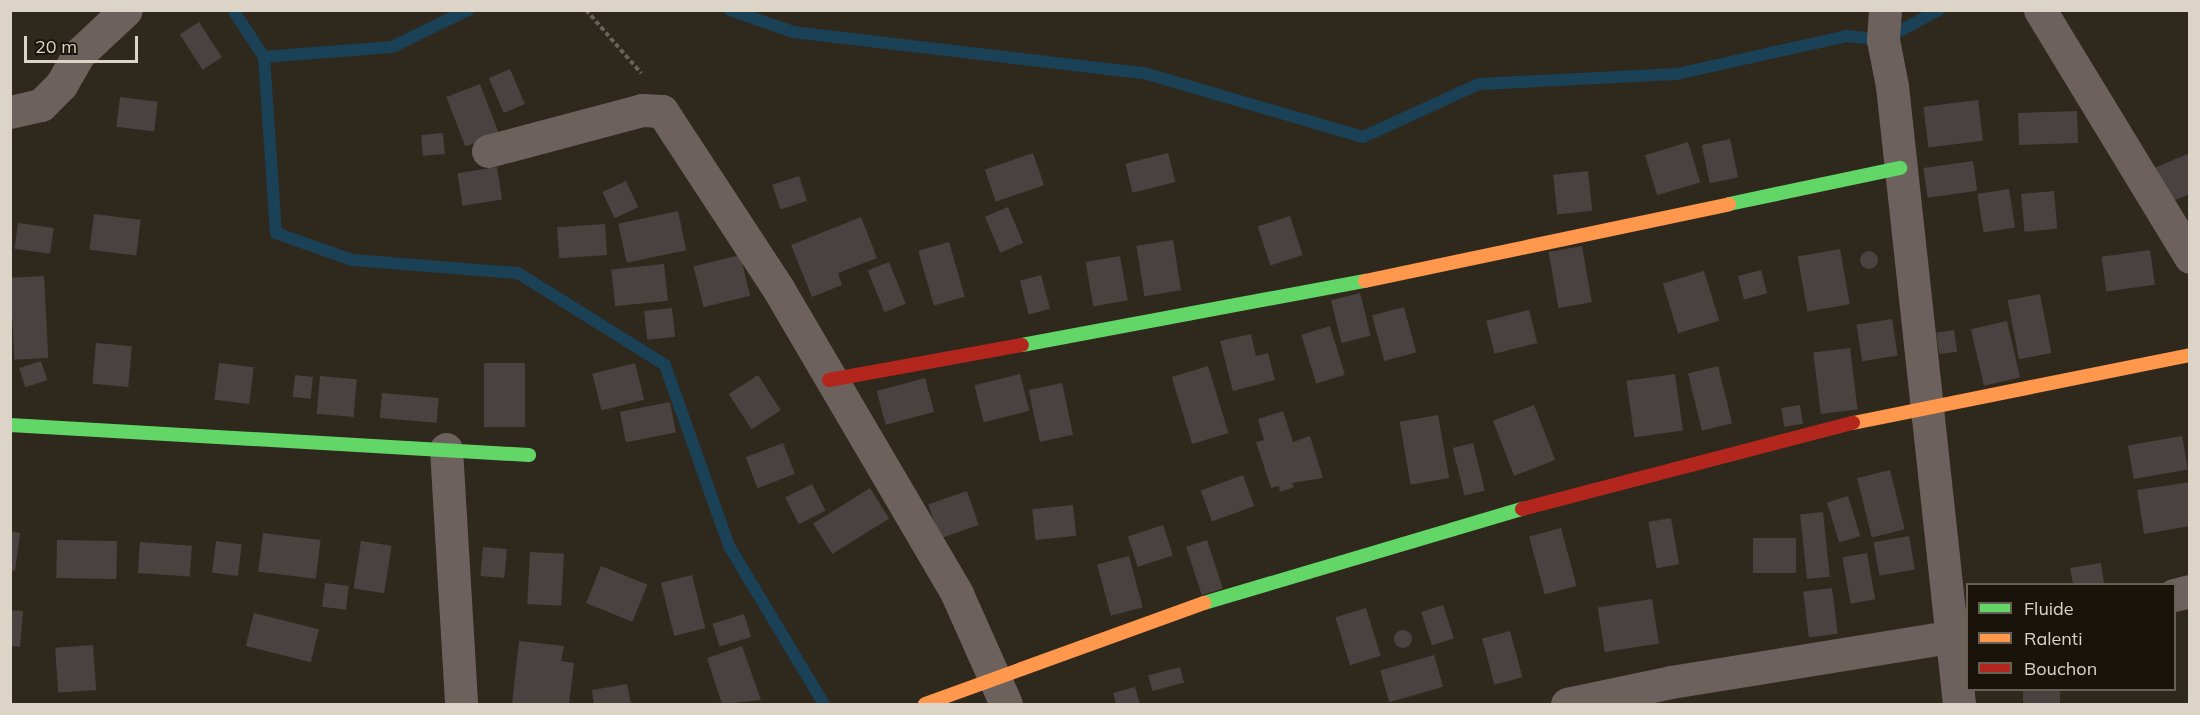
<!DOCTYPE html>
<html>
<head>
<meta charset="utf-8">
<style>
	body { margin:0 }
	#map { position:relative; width:2200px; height:715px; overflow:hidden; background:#2f281c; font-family:Mulish,sans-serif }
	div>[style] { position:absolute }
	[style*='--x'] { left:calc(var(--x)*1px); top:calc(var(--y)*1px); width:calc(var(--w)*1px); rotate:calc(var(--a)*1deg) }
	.stream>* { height:12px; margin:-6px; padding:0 6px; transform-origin:6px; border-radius:6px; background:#1b4157 }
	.building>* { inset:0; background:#4a4240; transform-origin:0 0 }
	.round { border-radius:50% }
	.path>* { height:4px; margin-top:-2px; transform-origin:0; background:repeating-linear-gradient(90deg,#69605b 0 4.5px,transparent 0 7.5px) }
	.street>* { height:33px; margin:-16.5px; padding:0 16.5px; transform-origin:16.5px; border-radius:16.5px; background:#6d615e }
	.fast>* { height:14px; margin:-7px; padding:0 7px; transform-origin:7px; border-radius:7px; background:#63d668 }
	.slow>* { height:14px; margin:-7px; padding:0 7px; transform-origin:7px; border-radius:7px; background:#ff974d }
	.jam>* { height:14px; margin:-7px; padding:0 7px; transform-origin:7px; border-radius:7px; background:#b3261e }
	span { translate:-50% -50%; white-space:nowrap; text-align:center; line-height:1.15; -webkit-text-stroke:4.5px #19130a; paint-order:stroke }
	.frame { position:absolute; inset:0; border:12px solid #dcd4c7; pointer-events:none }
	.legend { position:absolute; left:1966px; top:583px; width:210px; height:108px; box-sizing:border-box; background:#19130a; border:2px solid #676056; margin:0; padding:8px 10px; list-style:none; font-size:18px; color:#dcd4c7 }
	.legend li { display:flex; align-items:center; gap:12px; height:30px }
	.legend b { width:30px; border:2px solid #676056 }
	.scale { position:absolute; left:24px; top:36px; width:114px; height:27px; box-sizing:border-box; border:3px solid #dcd4c7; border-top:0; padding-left:8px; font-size:18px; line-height:21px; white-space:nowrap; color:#dcd4c7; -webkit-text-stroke:4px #19130a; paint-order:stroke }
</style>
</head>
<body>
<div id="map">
	<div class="stream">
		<div style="--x:233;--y:10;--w:56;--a:56.6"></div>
		<div style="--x:264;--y:57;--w:176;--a:86.1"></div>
		<div style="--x:276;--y:233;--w:81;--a:19.6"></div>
		<div style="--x:352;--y:260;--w:167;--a:4.5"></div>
		<div style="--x:518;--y:273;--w:173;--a:32"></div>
		<div style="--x:665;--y:365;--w:192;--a:70.5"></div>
		<div style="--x:729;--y:546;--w:184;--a:59"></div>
		<div style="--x:730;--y:10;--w:67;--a:19.2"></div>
		<div style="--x:793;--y:32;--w:353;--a:6.7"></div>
		<div style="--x:1144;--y:73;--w:228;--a:16.3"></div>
		<div style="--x:1363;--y:137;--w:128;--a:-24.6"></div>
		<div style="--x:1479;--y:84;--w:198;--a:-2.9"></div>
		<div style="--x:1677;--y:74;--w:174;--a:-12.6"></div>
		<div style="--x:1847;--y:36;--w:36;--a:6"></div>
		<div style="--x:1883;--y:40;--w:64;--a:-28.2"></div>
		<div style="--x:264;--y:57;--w:128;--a:-4.5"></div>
		<div style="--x:392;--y:47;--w:85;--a:-26"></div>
	</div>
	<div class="building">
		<div style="left:199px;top:22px;width:42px;height:23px;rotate:57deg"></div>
		<div style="left:510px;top:69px;width:38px;height:23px;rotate:67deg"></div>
		<div style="left:480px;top:84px;width:53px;height:36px;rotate:69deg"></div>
		<div style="left:120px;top:97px;width:38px;height:30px;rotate:7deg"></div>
		<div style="left:1978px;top:100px;width:41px;height:55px;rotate:83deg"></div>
		<div style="left:2077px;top:111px;width:32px;height:59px;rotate:88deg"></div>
		<div style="left:443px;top:133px;width:21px;height:22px;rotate:85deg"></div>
		<div style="left:1730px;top:139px;width:39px;height:29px;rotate:78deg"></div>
		<div style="left:1688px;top:142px;width:42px;height:45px;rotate:73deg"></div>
		<div style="left:1033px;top:153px;width:34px;height:51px;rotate:71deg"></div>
		<div style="left:1168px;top:153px;width:30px;height:44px;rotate:76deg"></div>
		<div style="clip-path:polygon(2190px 153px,2190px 194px,2170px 202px,2154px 168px)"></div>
		<div style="left:1973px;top:161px;width:30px;height:50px;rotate:82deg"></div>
		<div style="left:497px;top:167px;width:33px;height:40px;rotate:81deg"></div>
		<div style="left:1588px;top:171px;width:40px;height:35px;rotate:84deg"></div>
		<div style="left:799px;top:176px;width:26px;height:28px;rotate:72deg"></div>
		<div style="left:626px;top:181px;width:29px;height:26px;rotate:65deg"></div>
		<div style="left:2009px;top:189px;width:39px;height:32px;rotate:81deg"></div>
		<div style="left:2054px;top:191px;width:38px;height:33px;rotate:85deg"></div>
		<div style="left:1008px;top:207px;width:39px;height:25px;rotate:67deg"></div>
		<div style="left:678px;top:211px;width:40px;height:61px;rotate:78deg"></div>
		<div style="left:94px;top:214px;width:47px;height:36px;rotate:7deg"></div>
		<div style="left:1290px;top:216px;width:41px;height:34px;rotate:72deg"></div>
		<div style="clip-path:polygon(861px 217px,877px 258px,838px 273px,842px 285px,812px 297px,791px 245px)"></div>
		<div style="left:18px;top:223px;width:36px;height:26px;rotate:8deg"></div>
		<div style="left:605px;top:224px;width:31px;height:48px;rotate:86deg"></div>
		<div style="left:1173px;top:240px;width:51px;height:37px;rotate:81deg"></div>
		<div style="left:949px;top:242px;width:57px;height:32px;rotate:74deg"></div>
		<div style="left:1582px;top:246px;width:57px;height:34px;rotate:80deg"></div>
		<div style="left:1840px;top:249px;width:56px;height:43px;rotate:80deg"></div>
		<div style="left:2150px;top:250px;width:35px;height:49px;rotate:82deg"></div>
		<div class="round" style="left:1860px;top:251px;width:18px;height:18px"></div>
		<div style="left:740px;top:255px;width:42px;height:48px;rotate:76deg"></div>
		<div style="left:1120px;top:256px;width:45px;height:35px;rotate:80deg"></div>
		<div style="left:889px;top:262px;width:45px;height:23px;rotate:68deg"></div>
		<div style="left:664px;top:264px;width:37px;height:53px;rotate:84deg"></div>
		<div style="left:1761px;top:270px;width:24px;height:24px;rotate:75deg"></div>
		<div style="left:1704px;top:271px;width:52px;height:43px;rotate:73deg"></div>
		<div style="left:1041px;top:275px;width:35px;height:22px;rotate:75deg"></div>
		<div style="left:44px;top:276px;width:82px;height:34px;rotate:87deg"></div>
		<div style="left:1360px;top:293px;width:44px;height:30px;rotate:76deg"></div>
		<div style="left:2040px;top:294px;width:60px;height:33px;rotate:79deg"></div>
		<div style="left:1404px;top:307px;width:47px;height:33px;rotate:75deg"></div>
		<div style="left:672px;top:308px;width:29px;height:28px;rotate:84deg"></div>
		<div style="left:1529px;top:310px;width:34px;height:44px;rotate:76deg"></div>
		<div style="left:1892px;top:319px;width:37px;height:36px;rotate:81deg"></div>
		<div style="left:2007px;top:321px;width:58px;height:37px;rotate:77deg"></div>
		<div style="left:1330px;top:326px;width:51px;height:30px;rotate:73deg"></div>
		<div style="left:1954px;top:330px;width:22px;height:18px;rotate:82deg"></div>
		<div style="clip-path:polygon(1251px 334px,1256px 356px,1268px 353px,1275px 380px,1233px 391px,1220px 341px)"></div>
		<div style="left:96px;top:343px;width:36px;height:41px;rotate:5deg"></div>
		<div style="left:1850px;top:348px;width:62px;height:37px;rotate:83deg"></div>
		<div style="left:41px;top:361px;width:20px;height:23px;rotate:72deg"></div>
		<div style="left:219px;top:363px;width:35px;height:37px;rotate:7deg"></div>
		<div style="left:484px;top:363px;width:41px;height:64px"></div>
		<div style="left:635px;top:363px;width:38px;height:44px;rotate:76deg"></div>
		<div style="left:1208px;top:366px;width:70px;height:38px;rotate:73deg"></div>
		<div style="left:1718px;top:366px;width:59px;height:31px;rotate:76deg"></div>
		<div style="left:1020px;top:374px;width:38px;height:47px;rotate:76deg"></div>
		<div style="left:1675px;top:374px;width:57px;height:49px;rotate:82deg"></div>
		<div style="left:295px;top:375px;width:18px;height:22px;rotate:6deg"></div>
		<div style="left:758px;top:375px;width:42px;height:35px;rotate:57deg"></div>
		<div style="left:320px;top:376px;width:37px;height:38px;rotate:5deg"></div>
		<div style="left:925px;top:378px;width:35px;height:50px;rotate:75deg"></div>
		<div style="left:1062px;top:383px;width:53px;height:34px;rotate:78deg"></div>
		<div style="left:382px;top:393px;width:57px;height:25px;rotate:5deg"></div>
		<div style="left:670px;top:402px;width:31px;height:51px;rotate:79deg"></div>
		<div style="left:1534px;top:405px;width:59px;height:44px;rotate:69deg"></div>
		<div style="left:1800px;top:405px;width:19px;height:19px;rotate:81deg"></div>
		<div style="clip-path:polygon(1283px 411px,1293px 442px,1310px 436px,1323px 478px,1292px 483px,1294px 487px,1280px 492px,1279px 486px,1271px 488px,1256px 442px,1264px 440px,1258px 419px)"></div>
		<div style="left:1438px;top:415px;width:64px;height:39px;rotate:80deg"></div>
		<div style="left:2182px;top:436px;width:34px;height:55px;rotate:80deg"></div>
		<div style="left:783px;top:443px;width:33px;height:40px;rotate:69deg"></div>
		<div style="left:1473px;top:443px;width:49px;height:21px;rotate:76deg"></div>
		<div style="left:1890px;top:470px;width:61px;height:34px;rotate:76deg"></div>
		<div style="left:1243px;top:475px;width:33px;height:45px;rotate:70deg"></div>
		<div style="clip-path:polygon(2190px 482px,2190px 526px,2144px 534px,2137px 490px)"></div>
		<div style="left:812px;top:484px;width:30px;height:30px;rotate:63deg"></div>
		<div style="left:870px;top:488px;width:36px;height:67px;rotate:58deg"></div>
		<div style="left:967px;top:491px;width:36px;height:41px;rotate:71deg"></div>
		<div style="left:1848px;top:496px;width:42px;height:22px;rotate:73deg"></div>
		<div style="left:1073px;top:505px;width:31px;height:41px;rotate:84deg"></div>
		<div style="left:1823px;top:512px;width:65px;height:23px;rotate:84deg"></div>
		<div style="left:1671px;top:518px;width:47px;height:23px;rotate:80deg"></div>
		<div style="left:1163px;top:525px;width:32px;height:37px;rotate:72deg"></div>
		<div style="left:1561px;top:528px;width:60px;height:33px;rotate:75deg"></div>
		<div style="clip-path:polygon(10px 531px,20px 533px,15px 571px,10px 570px)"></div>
		<div style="left:263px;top:533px;width:58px;height:39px;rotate:7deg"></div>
		<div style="left:1909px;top:536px;width:34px;height:36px;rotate:80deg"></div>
		<div style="left:1796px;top:538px;width:35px;height:43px;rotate:90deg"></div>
		<div style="left:57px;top:540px;width:60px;height:38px;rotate:1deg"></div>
		<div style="left:1207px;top:540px;width:51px;height:22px;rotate:72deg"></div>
		<div style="left:216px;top:541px;width:26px;height:32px;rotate:7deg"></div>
		<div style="left:361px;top:541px;width:31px;height:48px;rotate:9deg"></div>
		<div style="left:140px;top:542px;width:52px;height:31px;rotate:4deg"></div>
		<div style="left:483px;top:547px;width:24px;height:29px;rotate:5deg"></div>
		<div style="left:530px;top:552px;width:34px;height:52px;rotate:3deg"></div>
		<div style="left:1867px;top:553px;width:47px;height:25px;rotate:80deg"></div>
		<div style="left:1129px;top:556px;width:53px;height:33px;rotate:75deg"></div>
		<div style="clip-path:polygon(2101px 563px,2104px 584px,2073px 584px,2070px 568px)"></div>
		<div style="left:601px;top:566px;width:50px;height:40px;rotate:22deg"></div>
		<div style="left:692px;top:575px;width:55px;height:32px;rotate:76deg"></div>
		<div style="left:325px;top:583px;width:24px;height:24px;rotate:7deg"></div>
		<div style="left:1832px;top:588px;width:46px;height:29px;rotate:83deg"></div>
		<div style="left:1652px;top:599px;width:45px;height:55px;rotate:81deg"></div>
		<div style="left:1443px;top:605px;width:35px;height:23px;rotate:72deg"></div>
		<div style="left:1366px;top:608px;width:50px;height:32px;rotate:73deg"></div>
		<div style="clip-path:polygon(10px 610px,23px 611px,20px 647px,10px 646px)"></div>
		<div style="left:254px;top:613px;width:67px;height:34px;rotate:14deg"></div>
		<div style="left:744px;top:614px;width:24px;height:33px;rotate:73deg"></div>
		<div class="round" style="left:1394px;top:630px;width:18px;height:18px"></div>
		<div style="left:1510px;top:631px;width:48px;height:29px;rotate:75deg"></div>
		<div style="clip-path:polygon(519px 641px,564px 646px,561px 661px,574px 663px,569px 704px,512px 704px)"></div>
		<div style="left:93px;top:645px;width:45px;height:38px;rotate:86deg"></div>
		<div style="clip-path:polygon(742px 646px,761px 700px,722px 704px,707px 658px)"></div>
		<div style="left:1434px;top:655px;width:33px;height:56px;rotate:74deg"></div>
		<div style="left:1180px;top:667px;width:16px;height:33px;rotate:75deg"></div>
		<div style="clip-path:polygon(627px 684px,631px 704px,594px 704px,592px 690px)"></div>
		<div style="clip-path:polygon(1135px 687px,1140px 704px,1116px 704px,1113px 693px)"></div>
		<div style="left:2023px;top:690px;width:37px;height:14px"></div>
	</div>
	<div class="path">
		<div style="--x:586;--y:10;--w:84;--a:48.9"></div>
	</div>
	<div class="street">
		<div style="--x:1885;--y:10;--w:30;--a:94"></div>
		<div style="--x:1883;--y:40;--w:47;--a:78.9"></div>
		<div style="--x:1892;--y:86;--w:622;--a:83.81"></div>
		<div style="--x:2040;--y:10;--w:289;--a:58.7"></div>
		<div style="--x:10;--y:112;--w:32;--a:-13"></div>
		<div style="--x:41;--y:105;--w:28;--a:-45"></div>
		<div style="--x:61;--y:85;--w:36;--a:-60"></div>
		<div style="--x:79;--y:54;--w:64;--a:-43.1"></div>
		<div style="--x:488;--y:151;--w:159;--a:-14.9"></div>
		<div style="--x:642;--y:110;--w:20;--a:3"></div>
		<div style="--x:662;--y:111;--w:214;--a:56.8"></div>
		<div style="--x:779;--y:290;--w:352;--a:59.6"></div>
		<div style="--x:957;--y:594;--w:120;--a:66"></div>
		<div style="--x:446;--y:449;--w:255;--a:86.6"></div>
		<div style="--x:2174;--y:595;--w:16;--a:-14"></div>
		<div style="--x:1567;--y:704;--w:106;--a:-11.9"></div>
		<div style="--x:1671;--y:682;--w:301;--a:-9.2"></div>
	</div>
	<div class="fast">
		<div style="--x:1729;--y:204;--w:175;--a:-11.9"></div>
		<div style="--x:1022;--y:345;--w:349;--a:-10.6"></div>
		<div style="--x:10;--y:425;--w:520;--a:3.31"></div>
		<div style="--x:1204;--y:603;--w:332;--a:-16.5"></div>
	</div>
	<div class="slow">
		<div style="--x:1365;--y:281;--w:372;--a:-11.9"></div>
		<div style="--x:1853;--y:423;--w:344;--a:-11.4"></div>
		<div style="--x:925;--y:704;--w:297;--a:-19.9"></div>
	</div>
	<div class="jam">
		<div style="--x:829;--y:380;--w:196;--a:-10.3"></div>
		<div style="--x:1522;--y:509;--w:342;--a:-14.6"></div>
	</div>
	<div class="frame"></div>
	<ul class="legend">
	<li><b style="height:8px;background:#63d668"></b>Fluide</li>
	<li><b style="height:8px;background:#ff974d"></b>Ralenti</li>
	<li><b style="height:8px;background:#b3261e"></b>Bouchon</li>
	</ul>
	<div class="scale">20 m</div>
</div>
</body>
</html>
